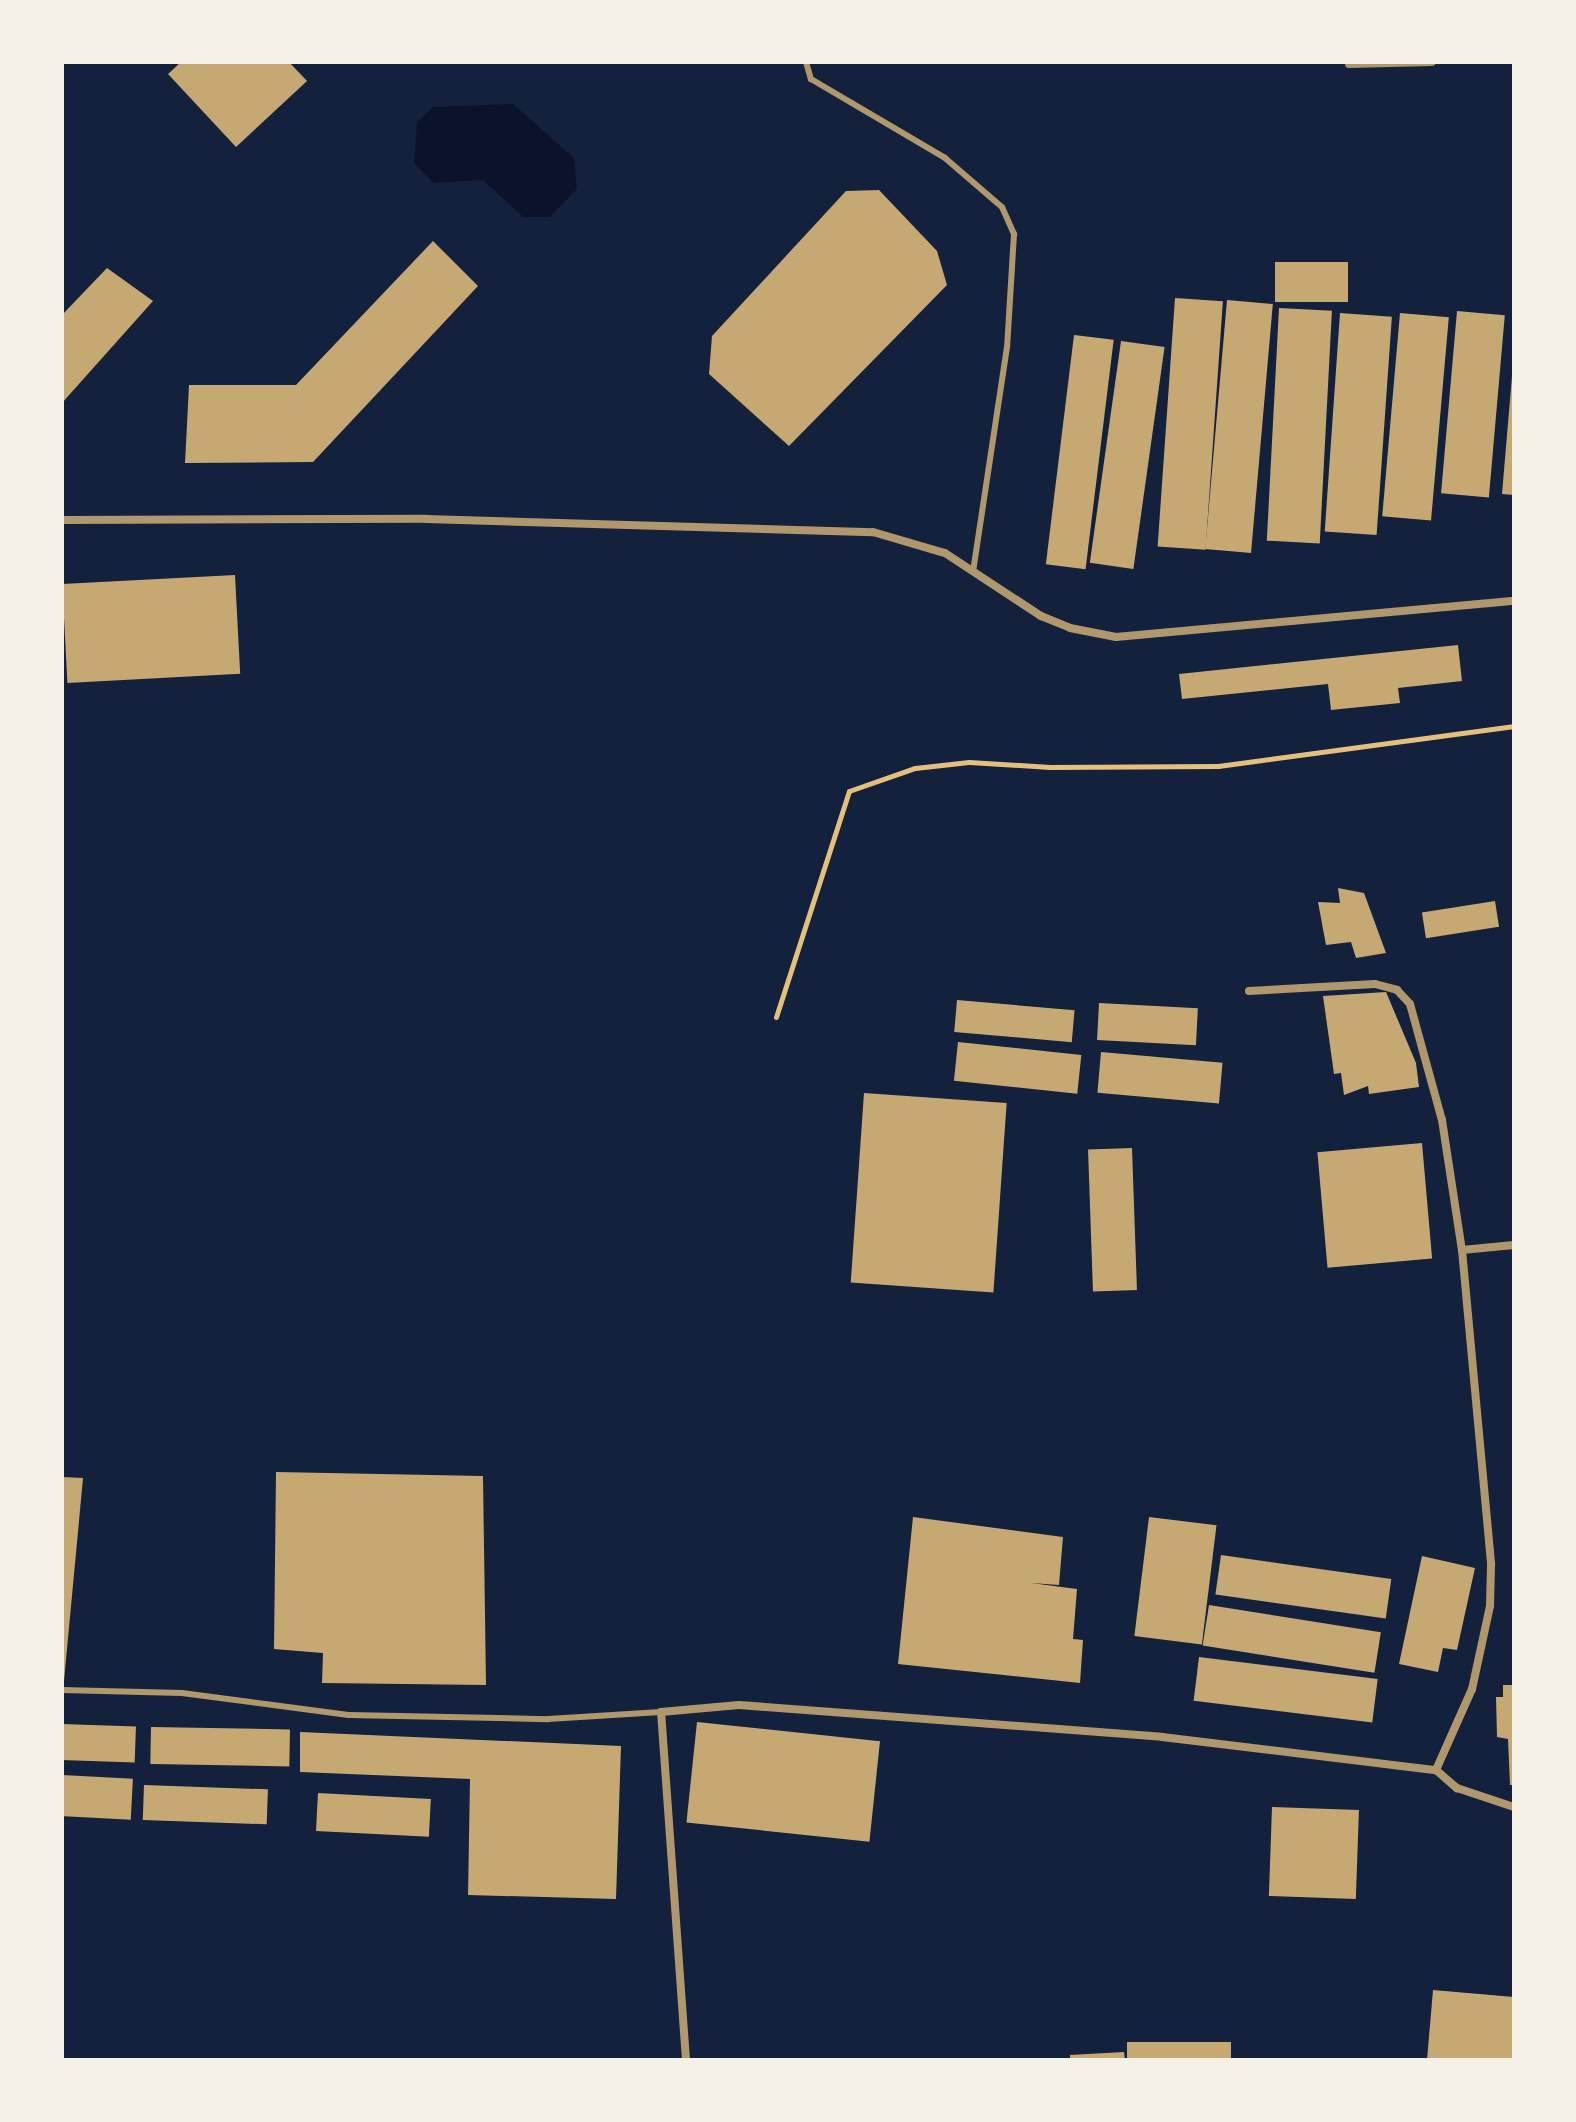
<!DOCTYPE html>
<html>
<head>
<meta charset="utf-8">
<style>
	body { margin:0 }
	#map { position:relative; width:1576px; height:2122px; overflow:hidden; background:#14213d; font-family:"Open Sans",sans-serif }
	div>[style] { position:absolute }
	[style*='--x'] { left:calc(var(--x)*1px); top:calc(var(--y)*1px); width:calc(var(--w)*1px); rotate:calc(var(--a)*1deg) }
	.water>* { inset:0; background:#0b132b }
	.building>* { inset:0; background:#c6a872; transform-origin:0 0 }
	.path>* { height:5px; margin:-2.5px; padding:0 2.5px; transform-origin:2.5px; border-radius:2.5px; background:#e5c07b }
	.service>* { height:6px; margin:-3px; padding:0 3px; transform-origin:3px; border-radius:3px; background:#b1986c }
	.minor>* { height:8px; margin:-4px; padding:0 4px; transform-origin:4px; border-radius:4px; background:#b1986c }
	span { translate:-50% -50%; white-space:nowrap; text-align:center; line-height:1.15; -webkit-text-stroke:6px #f6f1e7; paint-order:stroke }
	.frame { position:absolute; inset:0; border:64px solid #f6f1e7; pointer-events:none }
</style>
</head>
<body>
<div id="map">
	<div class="water">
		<div style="clip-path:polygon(513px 104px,574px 158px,577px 189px,550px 217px,523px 217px,483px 180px,434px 183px,414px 163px,417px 122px,433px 107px)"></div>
	</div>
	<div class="building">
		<div style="clip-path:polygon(181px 62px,289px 62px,307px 81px,236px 147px,168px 74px)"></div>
		<div style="clip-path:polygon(879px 190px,937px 251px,947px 285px,789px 446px,709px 374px,712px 336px,846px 191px)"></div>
		<div style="clip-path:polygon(433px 241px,478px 286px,313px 462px,185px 463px,189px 385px,296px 385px)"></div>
		<div style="left:1348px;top:262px;width:40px;height:73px;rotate:90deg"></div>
		<div style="clip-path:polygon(107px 268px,153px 301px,62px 403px,62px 315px)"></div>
		<div style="left:1175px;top:298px;width:48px;height:249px;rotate:4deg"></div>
		<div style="left:1227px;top:300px;width:46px;height:250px;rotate:5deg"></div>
		<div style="left:1279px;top:308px;width:53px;height:233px;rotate:3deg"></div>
		<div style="left:1457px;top:311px;width:48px;height:183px;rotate:5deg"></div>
		<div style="left:1340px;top:313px;width:52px;height:219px;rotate:4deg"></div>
		<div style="left:1400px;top:313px;width:49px;height:204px;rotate:5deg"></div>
		<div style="left:1074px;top:335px;width:40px;height:231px;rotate:7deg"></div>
		<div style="left:1121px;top:341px;width:44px;height:224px;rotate:8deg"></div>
		<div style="clip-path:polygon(1512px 376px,1514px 376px,1514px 495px,1502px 494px)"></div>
		<div style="left:235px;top:575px;width:99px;height:173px;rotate:87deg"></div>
		<div style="clip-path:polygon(1458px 645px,1462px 681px,1398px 688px,1400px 703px,1331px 710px,1328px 684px,1182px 699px,1179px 674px)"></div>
		<div style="clip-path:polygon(1338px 888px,1364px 893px,1386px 953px,1356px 958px,1351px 942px,1326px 945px,1318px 902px,1340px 903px)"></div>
		<div style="left:1495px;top:901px;width:26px;height:74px;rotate:81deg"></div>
		<div style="clip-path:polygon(1386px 992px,1416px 1063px,1419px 1087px,1369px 1094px,1368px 1086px,1344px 1095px,1341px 1073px,1334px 1074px,1323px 996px)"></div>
		<div style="left:957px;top:1000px;width:118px;height:32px;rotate:5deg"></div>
		<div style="left:1099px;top:1003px;width:99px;height:37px;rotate:3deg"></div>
		<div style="left:958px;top:1042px;width:124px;height:39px;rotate:6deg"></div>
		<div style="left:1101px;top:1052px;width:122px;height:41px;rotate:5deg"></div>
		<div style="left:864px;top:1093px;width:143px;height:190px;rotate:4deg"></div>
		<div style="left:1422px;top:1143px;width:116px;height:105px;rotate:85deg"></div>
		<div style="left:1132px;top:1148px;width:142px;height:44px;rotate:88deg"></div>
		<div style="clip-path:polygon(276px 1472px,483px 1476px,486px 1685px,322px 1683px,323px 1653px,274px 1649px)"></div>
		<div style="clip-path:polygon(62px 1477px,83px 1478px,64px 1681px,62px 1680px)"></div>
		<div style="clip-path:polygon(913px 1517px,1063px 1537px,1059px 1585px,1031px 1583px,1077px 1589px,1073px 1639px,1083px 1640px,1080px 1683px,898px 1664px)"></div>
		<div style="left:1149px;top:1517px;width:68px;height:120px;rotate:7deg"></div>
		<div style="left:1221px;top:1555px;width:172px;height:40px;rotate:8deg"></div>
		<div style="clip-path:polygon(1422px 1556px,1475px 1568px,1457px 1650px,1443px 1648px,1438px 1672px,1399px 1664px)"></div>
		<div style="left:1209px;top:1605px;width:174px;height:41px;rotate:9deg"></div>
		<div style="left:1199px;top:1657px;width:180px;height:44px;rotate:7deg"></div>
		<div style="clip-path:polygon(1503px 1685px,1514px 1685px,1514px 1785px,1510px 1785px,1508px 1739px,1497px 1737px,1496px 1697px,1503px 1697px)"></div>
		<div style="left:697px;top:1722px;width:184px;height:101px;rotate:6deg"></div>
		<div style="left:62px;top:1724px;width:74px;height:36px;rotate:2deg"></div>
		<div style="left:151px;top:1727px;width:139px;height:37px;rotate:1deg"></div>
		<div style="clip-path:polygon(300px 1732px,621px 1746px,616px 1899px,468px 1895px,470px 1779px,300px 1772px)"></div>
		<div style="left:62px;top:1775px;width:71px;height:41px;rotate:3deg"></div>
		<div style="left:144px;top:1785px;width:124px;height:35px;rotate:2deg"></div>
		<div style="left:318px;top:1793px;width:113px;height:38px;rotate:3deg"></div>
		<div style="left:1272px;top:1807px;width:87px;height:89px;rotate:2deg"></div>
		<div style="clip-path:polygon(1433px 1990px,1514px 1997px,1514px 2060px,1427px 2060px)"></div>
		<div style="left:1231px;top:2042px;width:18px;height:104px;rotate:90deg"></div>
		<div style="clip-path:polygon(1124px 2052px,1125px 2060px,1070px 2060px,1070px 2055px)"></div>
	</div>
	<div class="path">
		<div style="--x:776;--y:1017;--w:237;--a:-72.1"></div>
		<div style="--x:849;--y:791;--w:70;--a:-19.2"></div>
		<div style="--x:915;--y:768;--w:54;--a:-6.3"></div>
		<div style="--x:969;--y:762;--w:81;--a:3.5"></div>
		<div style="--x:1050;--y:767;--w:168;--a:-0.3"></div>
		<div style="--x:1218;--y:766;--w:299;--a:-7.7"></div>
	</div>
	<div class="service">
		<div style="--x:806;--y:62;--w:18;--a:74"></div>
		<div style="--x:811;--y:79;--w:156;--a:30.5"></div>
		<div style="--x:945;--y:158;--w:75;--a:40.7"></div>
		<div style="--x:1002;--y:207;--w:30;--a:66"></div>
		<div style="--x:1014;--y:234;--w:113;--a:93.5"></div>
		<div style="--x:1007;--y:347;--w:227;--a:98.6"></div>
		<div style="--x:62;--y:1690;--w:120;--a:1.4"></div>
		<div style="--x:182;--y:1693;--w:168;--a:7.5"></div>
		<div style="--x:349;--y:1715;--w:199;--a:1.2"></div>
		<div style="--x:548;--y:1719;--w:113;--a:-3.5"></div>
	</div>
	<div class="minor">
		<div style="--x:1349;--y:64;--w:83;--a:-1.4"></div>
		<div style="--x:62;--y:520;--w:364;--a:-0.2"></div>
		<div style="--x:426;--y:519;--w:447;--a:1.7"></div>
		<div style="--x:873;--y:532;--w:75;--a:16.3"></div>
		<div style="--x:945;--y:553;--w:115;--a:33.3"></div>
		<div style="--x:1041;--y:616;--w:31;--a:22"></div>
		<div style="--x:1070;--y:628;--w:47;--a:11.1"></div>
		<div style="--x:1116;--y:637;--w:400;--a:-5.2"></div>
		<div style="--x:1249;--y:991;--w:126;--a:-3.2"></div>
		<div style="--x:1375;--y:984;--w:23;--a:15"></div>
		<div style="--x:1397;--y:990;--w:19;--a:47"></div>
		<div style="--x:1410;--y:1004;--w:120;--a:74.6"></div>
		<div style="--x:1442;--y:1120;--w:132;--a:81.3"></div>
		<div style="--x:1462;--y:1250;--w:316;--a:84.7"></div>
		<div style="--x:1491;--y:1565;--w:41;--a:91.4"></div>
		<div style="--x:1490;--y:1606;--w:85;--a:102.2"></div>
		<div style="--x:1472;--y:1689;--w:89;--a:114"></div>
		<div style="--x:1462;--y:1250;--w:52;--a:-5.5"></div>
		<div style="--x:686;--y:2060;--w:349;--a:-94.1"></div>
		<div style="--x:661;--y:1712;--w:78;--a:-5.1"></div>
		<div style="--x:739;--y:1705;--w:424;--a:4.3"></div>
		<div style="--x:1162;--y:1737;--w:276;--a:6.9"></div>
		<div style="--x:1436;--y:1770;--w:28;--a:41"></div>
		<div style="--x:1457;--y:1788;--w:60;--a:18.4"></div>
	</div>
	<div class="frame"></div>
</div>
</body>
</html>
